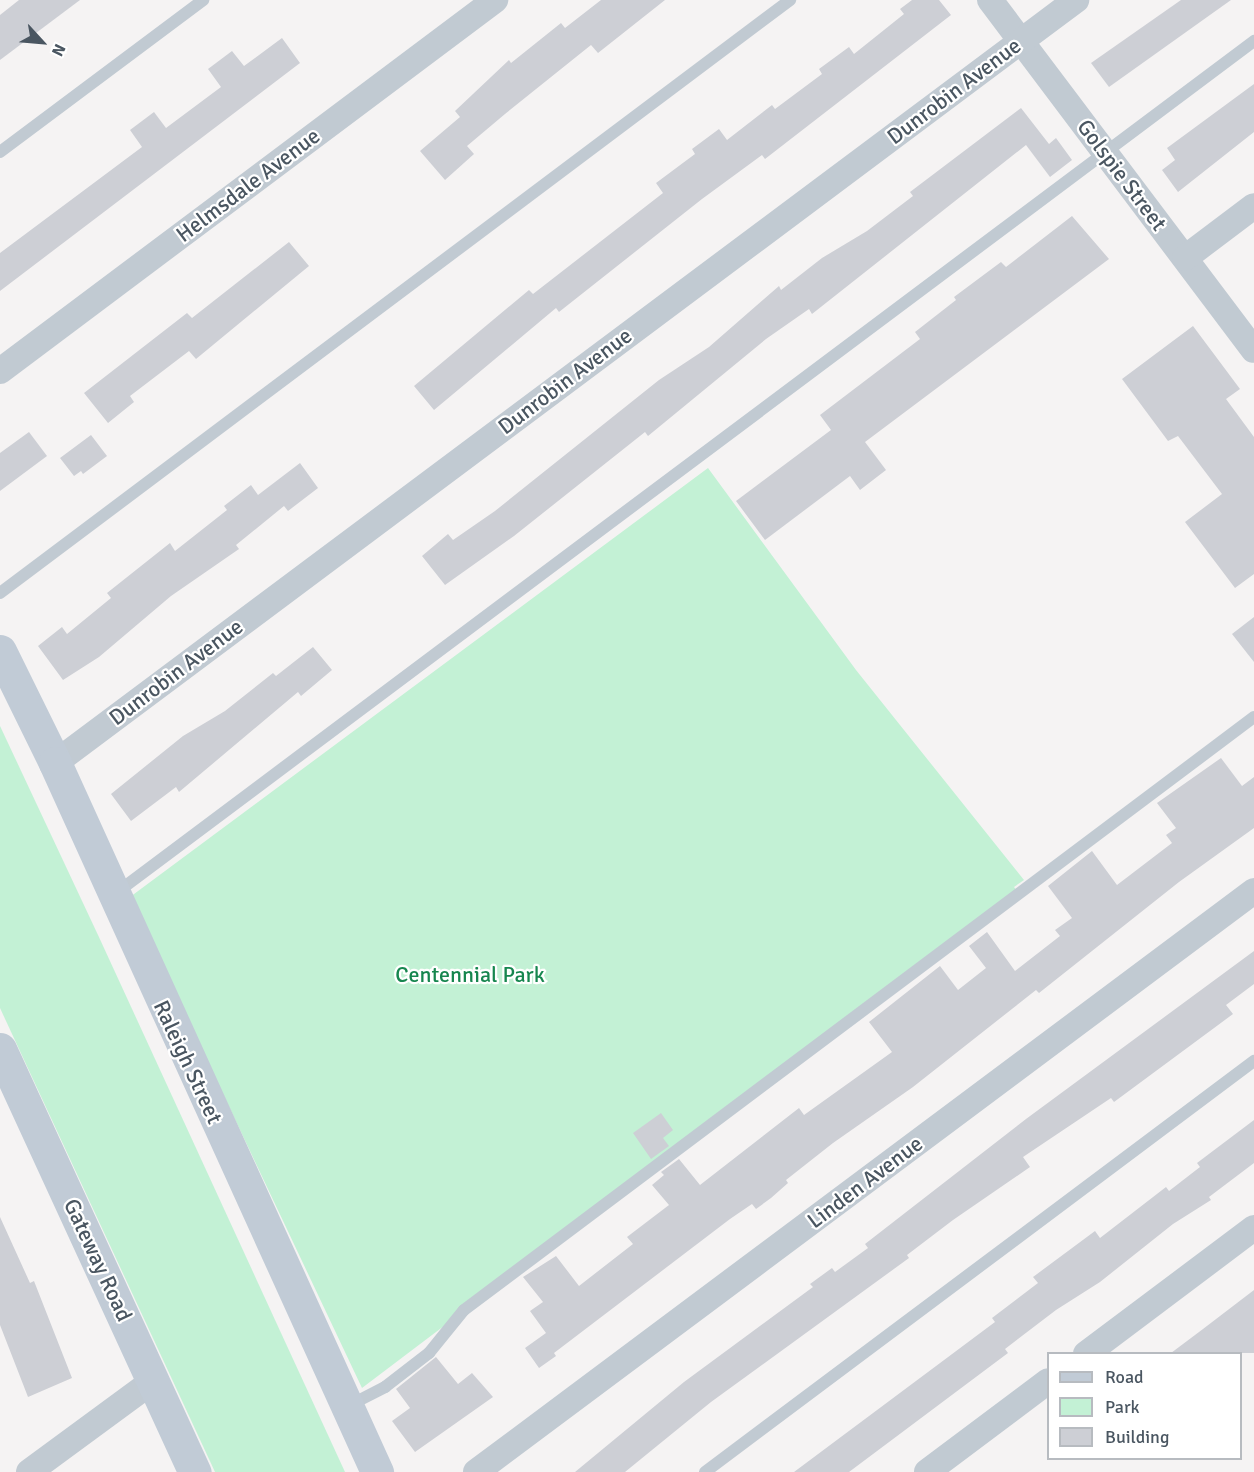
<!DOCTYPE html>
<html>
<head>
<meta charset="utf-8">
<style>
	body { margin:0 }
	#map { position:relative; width:1254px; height:1472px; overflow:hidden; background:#f5f3f3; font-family:Signika,sans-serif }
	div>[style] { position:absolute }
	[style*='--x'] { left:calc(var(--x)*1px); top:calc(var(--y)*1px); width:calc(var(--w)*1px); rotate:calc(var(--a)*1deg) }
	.green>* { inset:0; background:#c3f1d5 }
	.building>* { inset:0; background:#cdcfd5 }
	.lane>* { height:12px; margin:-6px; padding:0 6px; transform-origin:6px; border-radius:6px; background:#c1cad2 }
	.street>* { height:26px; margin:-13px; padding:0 13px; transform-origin:13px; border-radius:13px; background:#c1cad2 }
	.secondary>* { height:33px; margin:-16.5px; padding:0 16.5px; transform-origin:16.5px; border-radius:16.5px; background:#c1cbd6 }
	span { translate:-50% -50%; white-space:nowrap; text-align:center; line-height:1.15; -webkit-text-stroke:4.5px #fff; paint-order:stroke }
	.street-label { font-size:22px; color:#4a5661 }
	.park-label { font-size:22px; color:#17864f }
	.legend { position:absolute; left:1047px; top:1352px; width:195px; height:108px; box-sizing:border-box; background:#fff; border:2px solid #b7bbc0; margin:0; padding:8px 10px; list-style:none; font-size:18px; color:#4a5661 }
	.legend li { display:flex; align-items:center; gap:12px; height:30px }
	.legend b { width:30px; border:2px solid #b7bbc0 }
	.north { position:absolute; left:12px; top:12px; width:60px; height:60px; -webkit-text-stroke:4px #fff; paint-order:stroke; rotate:116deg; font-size:16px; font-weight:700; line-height:24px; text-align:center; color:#4a5661 }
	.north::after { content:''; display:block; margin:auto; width:21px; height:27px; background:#4a5661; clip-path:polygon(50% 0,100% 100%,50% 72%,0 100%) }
</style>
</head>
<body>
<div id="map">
	<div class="green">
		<div style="clip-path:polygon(708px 468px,856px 670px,1024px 880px,1014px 887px,1018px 892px,362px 1388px,130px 897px)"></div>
		<div style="clip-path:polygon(0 726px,98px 935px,345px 1472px,215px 1472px,0 1008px)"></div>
	</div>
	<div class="building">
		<div style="clip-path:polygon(19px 0,80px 0,0 60px,0 15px)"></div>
		<div style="clip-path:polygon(601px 0,665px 0,598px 53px,591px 45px,505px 114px,467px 146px,474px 154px,445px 180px,420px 151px,460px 117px,455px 111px,509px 60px,511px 63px,561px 23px,565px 28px)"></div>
		<div style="clip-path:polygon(912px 0,939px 0,951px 15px,765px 159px,762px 155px,702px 199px,559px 312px,556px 308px,434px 410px,414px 386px,529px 290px,533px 294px,663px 193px,656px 183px,695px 154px,692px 149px,719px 129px,727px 140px,772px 105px,775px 109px,822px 74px,819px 69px,849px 47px,854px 54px,904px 14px,900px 9px)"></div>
		<div style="clip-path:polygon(1181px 0,1231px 0,1109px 87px,1091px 63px)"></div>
		<div style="clip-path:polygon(282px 38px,300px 63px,0 291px,0 253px,142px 147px,130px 130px,154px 112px,166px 128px,221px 87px,208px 69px,232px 51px,244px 66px)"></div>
		<div style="clip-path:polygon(1254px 84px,1254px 132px,1178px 192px,1162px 170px,1175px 160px,1167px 148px)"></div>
		<div style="clip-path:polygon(1021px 108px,1049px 144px,1056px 138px,1072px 160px,1050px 177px,1026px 145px,812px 314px,809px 309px,766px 339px,648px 436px,645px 432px,514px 536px,445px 585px,422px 556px,448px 534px,453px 540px,495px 511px,659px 380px,709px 347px,779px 286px,781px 290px,822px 258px,867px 231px,913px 196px,910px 192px)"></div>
		<div style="clip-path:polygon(1072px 216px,1109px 259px,865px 442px,886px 470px,860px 490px,850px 476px,765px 540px,736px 501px,831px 430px,820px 415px,920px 339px,915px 332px,956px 300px,954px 297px,1001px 262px,1006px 267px)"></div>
		<div style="clip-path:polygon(289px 242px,309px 266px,196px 359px,189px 351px,130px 396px,134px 402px,108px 423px,84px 393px,187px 313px,192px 318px)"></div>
		<div style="clip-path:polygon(1193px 326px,1240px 389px,1226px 399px,1254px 437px,1254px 574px,1235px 588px,1185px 522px,1222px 494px,1178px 436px,1168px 441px,1122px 379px)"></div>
		<div style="clip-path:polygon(29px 432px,47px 456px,0 491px,0 453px)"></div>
		<div style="clip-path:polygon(91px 435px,107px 456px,83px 474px,81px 471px,74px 476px,60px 458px)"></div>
		<div style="clip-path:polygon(300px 463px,318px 488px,288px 511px,284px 506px,236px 545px,239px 549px,171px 596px,99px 657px,63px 680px,38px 646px,62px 627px,67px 634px,111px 598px,107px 593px,170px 543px,175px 551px,227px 510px,224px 506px,251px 485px,258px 495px)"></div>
		<div style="clip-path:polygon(1254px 617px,1254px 662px,1232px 634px)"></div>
		<div style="clip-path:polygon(313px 647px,332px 670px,301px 696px,298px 692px,179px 792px,176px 787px,131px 821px,111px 794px,183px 736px,225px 711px,273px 673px,276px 676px)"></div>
		<div style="clip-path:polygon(1221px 758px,1242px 786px,1254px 777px,1254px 828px,1179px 882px,1039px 993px,1036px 990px,913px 1087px,833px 1143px,786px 1180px,788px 1183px,771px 1198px,756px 1209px,752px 1204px,730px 1219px,554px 1353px,556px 1356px,539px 1368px,525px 1348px,546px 1333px,530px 1311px,543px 1302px,523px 1277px,556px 1256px,579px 1286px,633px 1244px,627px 1237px,669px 1205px,652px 1185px,664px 1175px,661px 1172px,679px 1159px,700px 1185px,799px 1108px,804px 1115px,892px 1052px,869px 1022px,940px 966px,958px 990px,986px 968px,969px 946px,987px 932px,1015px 971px,1060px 936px,1055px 930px,1072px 918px,1048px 886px,1092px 851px,1117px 885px,1172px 843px,1166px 835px,1176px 828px,1157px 803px)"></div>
		<div style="clip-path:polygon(1254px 951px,1254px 984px,1226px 1005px,1233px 1014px,1114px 1102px,1111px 1098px,1023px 1157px,1030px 1167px,953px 1220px,907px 1255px,909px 1258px,711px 1402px,625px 1472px,575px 1472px,684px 1382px,813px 1287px,810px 1284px,832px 1268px,835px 1272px,868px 1248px,865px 1244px,1026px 1119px)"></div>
		<div style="clip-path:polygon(661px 1113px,673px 1130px,663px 1138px,669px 1146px,651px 1159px,633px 1133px)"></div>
		<div style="clip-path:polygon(1254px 1120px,1254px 1163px,1209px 1197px,1211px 1200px,1173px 1224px,1100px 1282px,1056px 1310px,1005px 1349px,1008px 1353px,849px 1472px,794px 1472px,995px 1322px,992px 1318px,1038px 1283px,1033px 1277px,1095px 1231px,1100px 1238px,1166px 1187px,1169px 1191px,1200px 1167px,1197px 1163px)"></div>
		<div style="clip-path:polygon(0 1217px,30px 1283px,34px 1281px,72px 1378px,28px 1397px,0 1325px)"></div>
		<div style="clip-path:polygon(1254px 1290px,1254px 1353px,1171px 1353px,1203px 1329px)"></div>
		<div style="clip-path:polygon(436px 1357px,458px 1384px,472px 1373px,493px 1397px,415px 1452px,392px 1421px,410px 1408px,396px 1389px)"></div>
	</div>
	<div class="lane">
		<div style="--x:0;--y:152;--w:254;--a:-36.8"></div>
		<div style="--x:0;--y:593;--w:988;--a:-36.89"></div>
		<div style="--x:116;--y:893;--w:1422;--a:-36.82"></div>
		<div style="--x:348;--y:1406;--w:42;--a:-27.2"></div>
		<div style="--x:385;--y:1387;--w:56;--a:-37.7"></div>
		<div style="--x:429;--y:1353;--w:55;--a:-50.9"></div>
		<div style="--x:464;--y:1310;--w:988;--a:-36.89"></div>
		<div style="--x:705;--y:1472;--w:686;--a:-36.82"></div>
	</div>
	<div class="street">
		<div style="--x:990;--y:0;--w:438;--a:53"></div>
		<div style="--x:1185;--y:258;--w:86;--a:-37"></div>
		<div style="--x:0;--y:371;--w:619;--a:-36.85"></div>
		<div style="--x:55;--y:763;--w:1275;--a:-36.77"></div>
		<div style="--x:1086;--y:1354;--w:210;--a:-36.9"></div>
		<div style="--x:29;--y:1472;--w:154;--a:-36.3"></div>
		<div style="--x:476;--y:1472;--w:971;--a:-36.75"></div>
		<div style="--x:927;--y:1472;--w:151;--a:-36.9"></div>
	</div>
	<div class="secondary">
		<div style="--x:0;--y:651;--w:125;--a:63.8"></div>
		<div style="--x:55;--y:763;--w:779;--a:65.57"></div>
		<div style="--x:0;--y:1049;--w:466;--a:65.3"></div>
	</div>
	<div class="street-label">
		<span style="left:954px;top:91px;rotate:-37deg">Dunrobin Avenue</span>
		<span style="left:1122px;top:175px;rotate:53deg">Golspie Street</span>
		<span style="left:248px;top:185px;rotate:-37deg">Helmsdale Avenue</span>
		<span style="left:565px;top:381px;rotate:-37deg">Dunrobin Avenue</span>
		<span style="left:176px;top:672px;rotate:-37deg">Dunrobin Avenue</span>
		<span style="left:188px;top:1062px;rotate:65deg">Raleigh Street</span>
		<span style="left:865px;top:1182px;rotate:-37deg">Linden Avenue</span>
		<span style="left:98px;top:1260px;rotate:65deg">Gateway Road</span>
	</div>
	<div class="park-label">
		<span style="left:470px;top:975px">Centennial Park</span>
	</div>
	<ul class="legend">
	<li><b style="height:8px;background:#c1cbd6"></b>Road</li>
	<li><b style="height:16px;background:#c3f1d5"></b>Park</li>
	<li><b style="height:16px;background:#cdcfd5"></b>Building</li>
	</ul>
	<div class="north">N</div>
</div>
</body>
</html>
